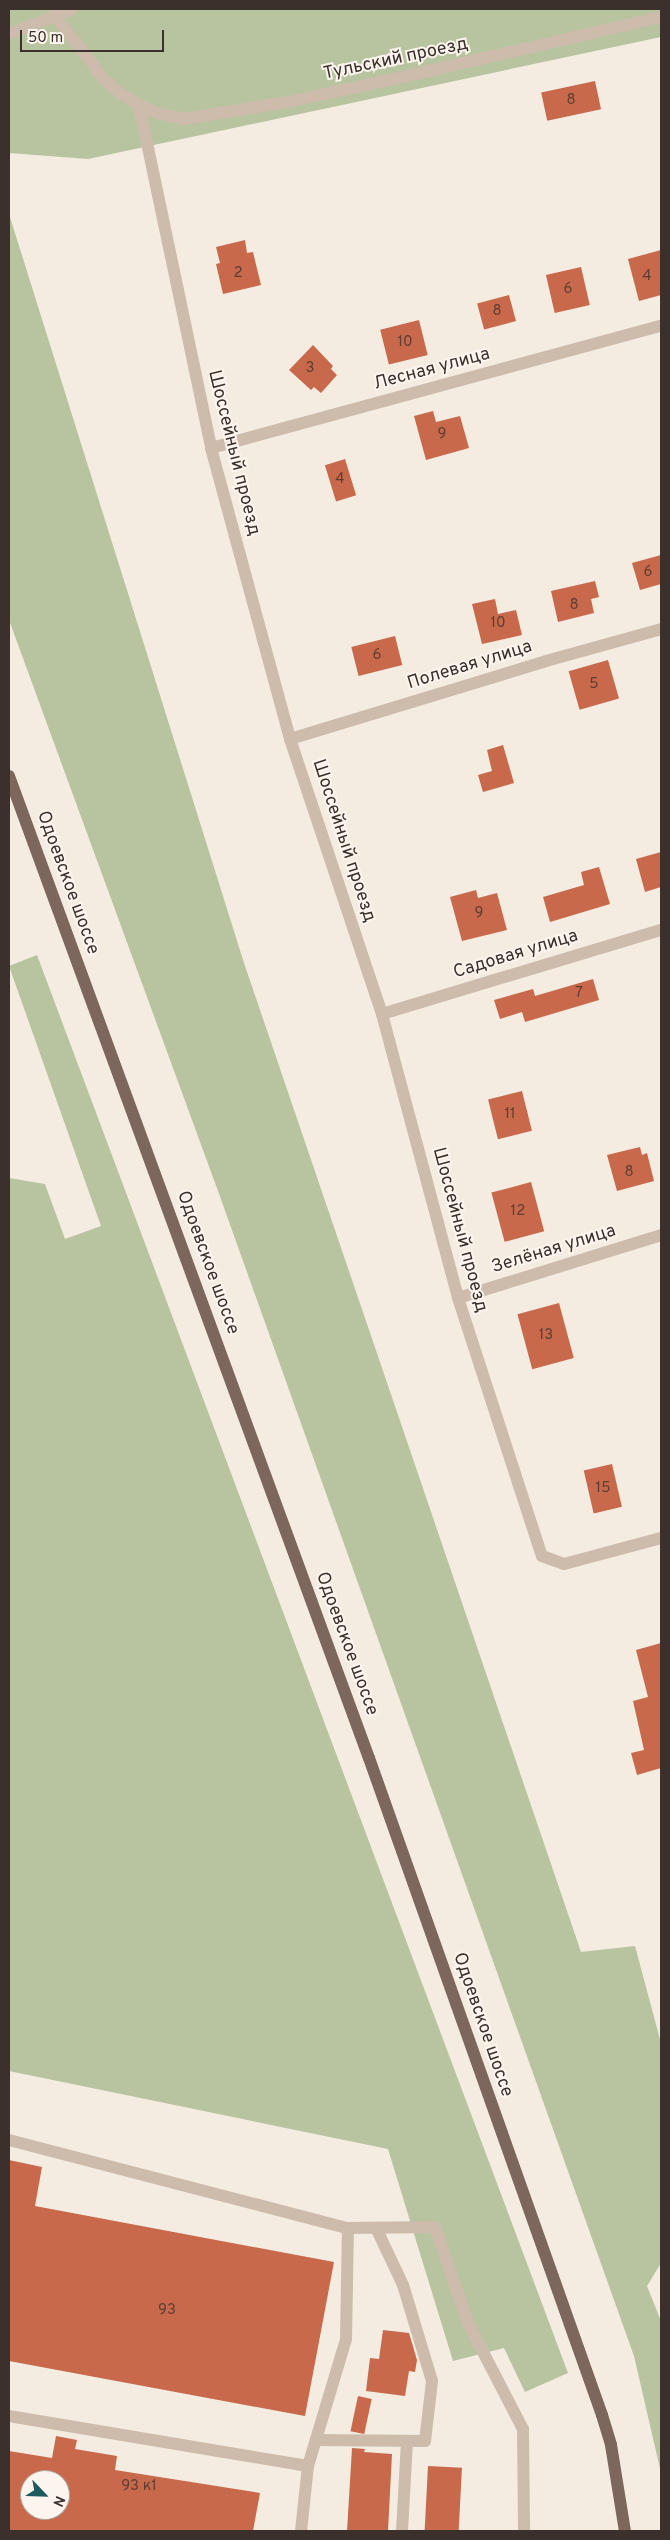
<!DOCTYPE html>
<html>
<head>
<meta charset="utf-8">
<style>
	body { margin:0 }
	#map { position:relative; width:670px; height:2540px; overflow:hidden; background:#f4ebe1; font-family:Overpass,sans-serif }
	div>[style] { position:absolute }
	[style*='--x'] { left:calc(var(--x)*1px); top:calc(var(--y)*1px); width:calc(var(--w)*1px); rotate:calc(var(--a)*1deg) }
	.green>* { inset:0; background:#b8c4a0 }
	.building>* { inset:0; background:#c8694b; transform-origin:0 0 }
	.minor>* { height:12px; margin:-6px; padding:0 6px; transform-origin:6px; border-radius:6px; background:#cdbbac }
	.major>* { height:12px; margin:-6px; padding:0 6px; transform-origin:6px; border-radius:6px; background:#7d675c }
	span { translate:-50% -50%; white-space:nowrap; text-align:center; line-height:1.15; -webkit-text-stroke:4px #fbf5ee; paint-order:stroke }
	.number-label { font-size:15px; color:#5e3e33 }
	.number-label span { -webkit-text-stroke-width:0 }
	.street-label { font-size:18px; color:#3b302b }
	.frame { position:absolute; inset:0; border:10px solid #3b302b; pointer-events:none }
	.north { position:absolute; left:20px; top:2470px; width:50px; height:50px; box-sizing:border-box; background:#fbf5ee; border:1px solid #aea6a0; border-radius:50%; rotate:114deg; font-size:14px; font-weight:700; line-height:20px; text-align:center; color:#3b302b }
	.north::after { content:''; display:block; margin:auto; width:18px; height:22px; background:#1f5a5e; clip-path:polygon(50% 0,100% 100%,50% 72%,0 100%) }
	.scale { position:absolute; left:20px; top:30px; width:144px; height:22px; box-sizing:border-box; border:2px solid #3b302b; border-top:0; padding-left:6px; font-size:15px; line-height:18px; white-space:nowrap; color:#3b302b; -webkit-text-stroke:4px #fbf5ee; paint-order:stroke }
</style>
</head>
<body>
<div id="map">
	<div class="green">
		<div style="clip-path:polygon(9px 9px,661px 9px,661px 37px,88px 159px,9px 153px)"></div>
		<div style="clip-path:polygon(9px 214px,244px 963px,581px 1952px,635px 1946px,661px 2043px,661px 2263px,647px 2286px,661px 2321px,661px 2473px,634px 2356px,218px 1191px,9px 620px)"></div>
		<div style="clip-path:polygon(37px 955px,568px 2373px,525px 2392px,504px 2348px,453px 2361px,388px 2149px,9px 2071px,9px 1178px,45px 1184px,65px 1239px,101px 1226px,9px 966px)"></div>
	</div>
	<div class="building">
		<div style="left:595px;top:81px;width:29px;height:55px;rotate:78deg"></div>
		<div style="clip-path:polygon(245px 240px,247px 253px,253px 252px,261px 285px,223px 294px,216px 264px,220px 263px,216px 247px)"></div>
		<div style="clip-path:polygon(661px 250px,661px 295px,639px 301px,628px 259px)"></div>
		<div style="left:581px;top:267px;width:39px;height:36px;rotate:77deg"></div>
		<div style="left:509px;top:295px;width:27px;height:33px;rotate:75deg"></div>
		<div style="left:419px;top:320px;width:36px;height:40px;rotate:76deg"></div>
		<div style="clip-path:polygon(313px 345px,333px 366px,331px 369px,337px 375px,321px 393px,314px 387px,311px 390px,289px 370px)"></div>
		<div style="clip-path:polygon(433px 411px,436px 422px,460px 416px,469px 448px,426px 460px,414px 416px)"></div>
		<div style="left:345px;top:459px;width:38px;height:21px;rotate:73deg"></div>
		<div style="clip-path:polygon(661px 555px,661px 584px,640px 590px,632px 563px)"></div>
		<div style="clip-path:polygon(595px 581px,599px 597px,591px 599px,594px 613px,558px 622px,551px 591px)"></div>
		<div style="clip-path:polygon(495px 599px,498px 614px,516px 610px,522px 635px,482px 644px,472px 604px)"></div>
		<div style="left:395px;top:636px;width:30px;height:45px;rotate:76deg"></div>
		<div style="left:608px;top:660px;width:40px;height:41px;rotate:74deg"></div>
		<div style="clip-path:polygon(503px 745px,514px 783px,483px 792px,478px 775px,492px 771px,487px 750px)"></div>
		<div style="clip-path:polygon(661px 852px,661px 887px,645px 892px,636px 859px)"></div>
		<div style="clip-path:polygon(599px 867px,610px 904px,550px 922px,543px 897px,584px 885px,581px 872px)"></div>
		<div style="clip-path:polygon(476px 890px,478px 898px,497px 893px,507px 930px,462px 941px,450px 897px)"></div>
		<div style="clip-path:polygon(593px 979px,599px 1000px,525px 1022px,522px 1012px,500px 1019px,494px 1000px,533px 989px,535px 996px)"></div>
		<div style="left:522px;top:1091px;width:41px;height:35px;rotate:76deg"></div>
		<div style="clip-path:polygon(640px 1147px,642px 1155px,647px 1153px,654px 1181px,617px 1191px,607px 1155px)"></div>
		<div style="left:531px;top:1182px;width:51px;height:41px;rotate:75deg"></div>
		<div style="left:559px;top:1303px;width:57px;height:43px;rotate:75deg"></div>
		<div style="left:612px;top:1464px;width:44px;height:29px;rotate:77deg"></div>
		<div style="clip-path:polygon(661px 1643px,661px 1768px,637px 1775px,631px 1753px,644px 1750px,633px 1701px,648px 1697px,636px 1650px)"></div>
		<div style="clip-path:polygon(9px 2160px,42px 2167px,35px 2206px,334px 2262px,305px 2416px,9px 2361px)"></div>
		<div style="clip-path:polygon(383px 2330px,409px 2333px,417px 2360px,415px 2372px,409px 2371px,405px 2396px,366px 2391px,370px 2358px,379px 2359px)"></div>
		<div style="left:358px;top:2396px;width:14px;height:36px;rotate:12deg"></div>
		<div style="clip-path:polygon(evenodd,56px 2436px,77px 2440px,75px 2449px,117px 2456px,115px 2470px,260px 2493px,253px 2531px,9px 2531px,9px 2451px,52px 2458px,56px 2436px,30px 2480px,60px 2480px,60px 2510px,30px 2510px,30px 2480px)"></div>
		<div style="clip-path:polygon(352px 2448px,365px 2449px,364px 2452px,392px 2454px,388px 2531px,347px 2531px)"></div>
		<div style="left:428px;top:2466px;width:34px;height:65px;rotate:3deg"></div>
	</div>
	<div class="minor">
		<div style="--x:55;--y:16;--w:80;--a:52.1"></div>
		<div style="--x:104;--y:79;--w:21;--a:41"></div>
		<div style="--x:120;--y:93;--w:22;--a:32"></div>
		<div style="--x:139;--y:105;--w:23;--a:23"></div>
		<div style="--x:160;--y:114;--w:24;--a:12"></div>
		<div style="--x:183;--y:119;--w:105;--a:-9.3"></div>
		<div style="--x:287;--y:102;--w:105;--a:-12.1"></div>
		<div style="--x:390;--y:80;--w:278;--a:-13.1"></div>
		<div style="--x:9;--y:34;--w:68;--a:-21.6"></div>
		<div style="--x:139;--y:105;--w:350;--a:78.1"></div>
		<div style="--x:211;--y:448;--w:302;--a:74.8"></div>
		<div style="--x:290;--y:739;--w:290;--a:71.5"></div>
		<div style="--x:382;--y:1014;--w:294;--a:75"></div>
		<div style="--x:458;--y:1298;--w:271;--a:72"></div>
		<div style="--x:542;--y:1556;--w:23;--a:20"></div>
		<div style="--x:564;--y:1564;--w:100;--a:-15"></div>
		<div style="--x:211;--y:448;--w:466;--a:-15.2"></div>
		<div style="--x:290;--y:739;--w:268;--a:-16.9"></div>
		<div style="--x:546;--y:661;--w:119;--a:-15.5"></div>
		<div style="--x:382;--y:1014;--w:291;--a:-16.8"></div>
		<div style="--x:458;--y:1298;--w:213;--a:-17.2"></div>
		<div style="--x:9;--y:2140;--w:350;--a:14.6"></div>
		<div style="--x:348;--y:2228;--w:87;--a:-0.7"></div>
		<div style="--x:435;--y:2227;--w:102;--a:71"></div>
		<div style="--x:468;--y:2323;--w:119;--a:62.6"></div>
		<div style="--x:523;--y:2429;--w:102;--a:89.4"></div>
		<div style="--x:9;--y:2416;--w:303;--a:9.5"></div>
		<div style="--x:316;--y:2440;--w:109;--a:0.5"></div>
		<div style="--x:425;--y:2441;--w:60;--a:-83.3"></div>
		<div style="--x:432;--y:2381;--w:100;--a:-106.8"></div>
		<div style="--x:403;--y:2285;--w:63;--a:-115.3"></div>
		<div style="--x:301;--y:2531;--w:65;--a:-83.9"></div>
		<div style="--x:308;--y:2466;--w:133;--a:-73.3"></div>
		<div style="--x:346;--y:2339;--w:111;--a:-89"></div>
		<div style="--x:402;--y:2531;--w:90;--a:-86.8"></div>
	</div>
	<div class="major">
		<div style="--x:9;--y:776;--w:1046;--a:69.87"></div>
		<div style="--x:369;--y:1758;--w:697;--a:70.47"></div>
		<div style="--x:602;--y:2415;--w:31;--a:73"></div>
		<div style="--x:611;--y:2445;--w:87;--a:80.8"></div>
	</div>
	<div class="number-label">
		<span style="left:571px;top:101px">8</span>
		<span style="left:238px;top:274px">2</span>
		<span style="left:647px;top:277px">4</span>
		<span style="left:568px;top:290px">6</span>
		<span style="left:497px;top:312px">8</span>
		<span style="left:405px;top:343px">10</span>
		<span style="left:310px;top:369px">3</span>
		<span style="left:442px;top:435px">9</span>
		<span style="left:340px;top:480px">4</span>
		<span style="left:648px;top:573px">6</span>
		<span style="left:574px;top:606px">8</span>
		<span style="left:498px;top:624px">10</span>
		<span style="left:377px;top:656px">6</span>
		<span style="left:594px;top:685px">5</span>
		<span style="left:479px;top:914px">9</span>
		<span style="left:579px;top:994px">7</span>
		<span style="left:510px;top:1115px">11</span>
		<span style="left:629px;top:1173px">8</span>
		<span style="left:518px;top:1212px">12</span>
		<span style="left:546px;top:1336px">13</span>
		<span style="left:603px;top:1489px">15</span>
		<span style="left:167px;top:2311px">93</span>
		<span style="left:139px;top:2487px">93 к1</span>
	</div>
	<div class="street-label">
		<span style="left:396px;top:60px;rotate:-12deg">Тульский проезд</span>
		<span style="left:432px;top:370px;rotate:-15deg">Лесная улица</span>
		<span style="left:233px;top:453px;rotate:76deg">Шоссейный проезд</span>
		<span style="left:470px;top:666px;rotate:-17deg">Полевая улица</span>
		<span style="left:343px;top:841px;rotate:72deg">Шоссейный проезд</span>
		<span style="left:67px;top:883px;rotate:70deg">Одоевское шоссе</span>
		<span style="left:516px;top:955px;rotate:-17deg">Садовая улица</span>
		<span style="left:459px;top:1230px;rotate:75deg">Шоссейный проезд</span>
		<span style="left:554px;top:1250px;rotate:-17deg">Зелёная улица</span>
		<span style="left:207px;top:1263px;rotate:70deg">Одоевское шоссе</span>
		<span style="left:346px;top:1644px;rotate:70deg">Одоевское шоссе</span>
		<span style="left:482px;top:2025px;rotate:71deg">Одоевское шоссе</span>
	</div>
	<div class="frame"></div>
	<div class="north">N</div>
	<div class="scale">50 m</div>
</div>
</body>
</html>
